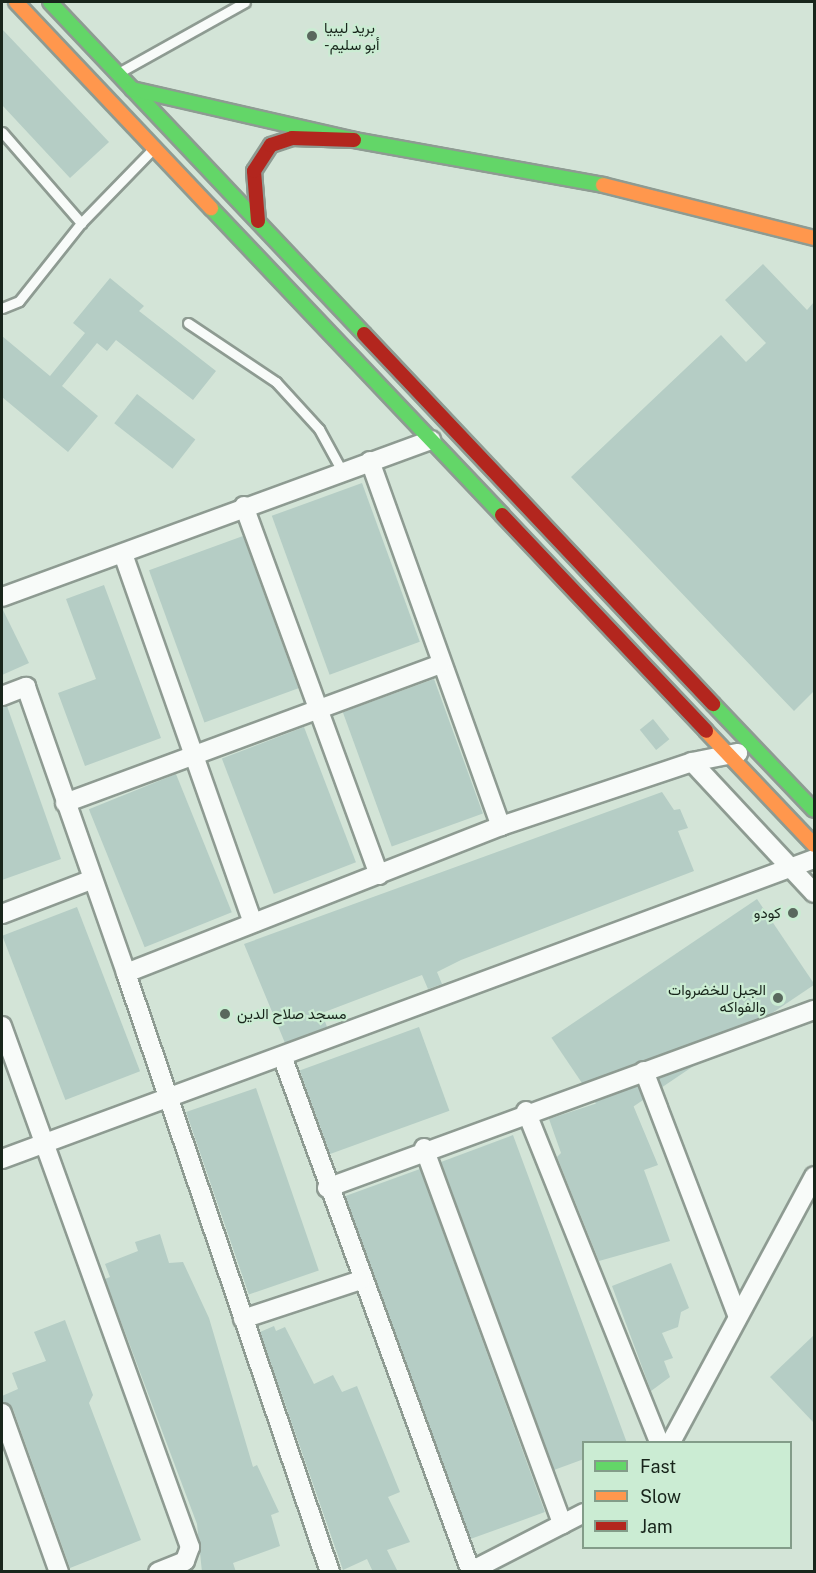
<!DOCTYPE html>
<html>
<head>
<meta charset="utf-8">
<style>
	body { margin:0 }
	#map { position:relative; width:816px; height:1573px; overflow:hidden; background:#d3e4d7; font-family:"Public Sans",Vazirmatn,sans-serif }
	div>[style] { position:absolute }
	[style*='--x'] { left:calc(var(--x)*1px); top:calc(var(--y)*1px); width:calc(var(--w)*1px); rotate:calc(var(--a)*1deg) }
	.building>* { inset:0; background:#b5cdc5; transform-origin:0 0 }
	.roads { filter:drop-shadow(2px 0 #8e9b92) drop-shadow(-2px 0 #8e9b92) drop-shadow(0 2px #8e9b92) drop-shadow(0 -2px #8e9b92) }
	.lane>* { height:9px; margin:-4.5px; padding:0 4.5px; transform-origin:4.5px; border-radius:4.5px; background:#f8fbf9 }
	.street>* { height:18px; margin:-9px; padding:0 9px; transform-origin:9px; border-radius:9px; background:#f8fbf9 }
	.fast>* { height:14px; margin:-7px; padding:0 7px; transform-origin:7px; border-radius:7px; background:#63d668 }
	.slow>* { height:14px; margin:-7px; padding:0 7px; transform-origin:7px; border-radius:7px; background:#ff974d }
	.jam>* { height:14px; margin:-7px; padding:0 7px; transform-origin:7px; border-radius:7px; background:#b3261e }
	.dots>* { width:16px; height:16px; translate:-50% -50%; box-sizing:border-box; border:3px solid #cbecd3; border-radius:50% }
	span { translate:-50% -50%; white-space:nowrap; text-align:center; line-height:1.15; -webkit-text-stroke:4.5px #cbecd3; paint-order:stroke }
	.poi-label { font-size:15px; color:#18251b }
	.left { translate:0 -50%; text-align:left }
	.right { translate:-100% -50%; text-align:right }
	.frame { position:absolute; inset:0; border:3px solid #18251b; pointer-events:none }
	.legend { position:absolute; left:582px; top:1441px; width:210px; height:108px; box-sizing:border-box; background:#cbecd3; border:2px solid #839c89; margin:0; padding:8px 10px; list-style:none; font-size:18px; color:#18251b }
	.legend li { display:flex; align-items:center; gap:12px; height:30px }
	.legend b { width:30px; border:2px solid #839c89 }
</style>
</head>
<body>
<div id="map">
	<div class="building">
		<div style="clip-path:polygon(2px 29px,109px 142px,70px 178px,2px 105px)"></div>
		<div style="clip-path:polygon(763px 264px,807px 310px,814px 302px,814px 691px,794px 711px,571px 477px,721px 335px,746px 362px,766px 343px,725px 300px)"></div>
		<div style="clip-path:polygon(110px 278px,144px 306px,139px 311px,216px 371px,193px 400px,116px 340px,107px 351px,97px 343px,62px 386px,98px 416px,68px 452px,2px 397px,2px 336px,50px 376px,85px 333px,73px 323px)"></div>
		<div style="left:137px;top:394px;width:74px;height:37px;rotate:38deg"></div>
		<div style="left:362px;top:483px;width:169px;height:96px;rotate:70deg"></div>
		<div style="left:243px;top:536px;width:162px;height:100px;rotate:70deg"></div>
		<div style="clip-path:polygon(104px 585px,161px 738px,85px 766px,58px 693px,96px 679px,66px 599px)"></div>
		<div style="clip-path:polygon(2px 608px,29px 663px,2px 675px)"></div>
		<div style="left:434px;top:679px;width:143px;height:97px;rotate:70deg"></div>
		<div style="clip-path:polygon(7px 706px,61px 859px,2px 880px,2px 707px)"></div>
		<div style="left:653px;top:719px;width:26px;height:17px;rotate:51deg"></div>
		<div style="left:304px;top:727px;width:145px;height:88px;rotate:69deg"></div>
		<div style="left:176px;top:774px;width:149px;height:94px;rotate:68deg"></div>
		<div style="clip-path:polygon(662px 792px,674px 810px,680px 809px,688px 828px,678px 831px,694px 871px,461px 960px,437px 972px,442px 984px,428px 989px,422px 975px,322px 1013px,327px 1027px,285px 1043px,244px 944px)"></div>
		<div style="left:757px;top:899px;width:103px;height:248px;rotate:56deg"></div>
		<div style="left:77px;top:907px;width:176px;height:80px;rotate:69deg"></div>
		<div style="left:419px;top:1027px;width:89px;height:127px;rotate:70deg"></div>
		<div style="left:256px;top:1088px;width:193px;height:74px;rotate:71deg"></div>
		<div style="clip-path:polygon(628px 1093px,658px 1165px,644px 1170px,670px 1241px,599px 1261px,557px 1157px,561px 1153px,549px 1119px)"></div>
		<div style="clip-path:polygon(513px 1135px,627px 1443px,584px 1443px,584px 1459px,554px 1470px,441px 1162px)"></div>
		<div style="left:420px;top:1169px;width:365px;height:80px;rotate:70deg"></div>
		<div style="clip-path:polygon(160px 1234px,169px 1263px,183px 1262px,209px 1318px,253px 1467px,257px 1465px,279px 1512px,271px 1515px,280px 1546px,233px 1563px,236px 1572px,202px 1572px,197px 1524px,105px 1279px,110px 1277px,105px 1264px,138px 1251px,135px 1242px)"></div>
		<div style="clip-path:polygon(671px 1263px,689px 1308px,681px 1312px,678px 1327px,662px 1333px,673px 1358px,664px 1361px,670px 1377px,651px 1391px,612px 1286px)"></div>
		<div style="clip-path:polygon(65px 1320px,93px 1395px,89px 1403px,141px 1540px,70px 1568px,13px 1409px,2px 1402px,2px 1396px,18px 1389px,12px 1373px,46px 1361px,34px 1332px)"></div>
		<div style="clip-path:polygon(274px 1326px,276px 1331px,285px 1327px,314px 1384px,333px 1375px,342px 1392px,357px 1386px,400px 1492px,388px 1497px,410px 1542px,387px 1550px,398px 1572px,373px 1572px,367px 1559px,343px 1570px,260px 1332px)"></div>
		<div style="clip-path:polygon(814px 1335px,814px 1423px,770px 1377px)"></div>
	</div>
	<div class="roads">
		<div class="lane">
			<div style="--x:120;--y:72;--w:143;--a:-29.2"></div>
			<div style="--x:2;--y:132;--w:121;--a:49"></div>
			<div style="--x:2;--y:308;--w:18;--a:-22"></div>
			<div style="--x:19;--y:301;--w:100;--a:-51.5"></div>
			<div style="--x:81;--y:223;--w:102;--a:-45.8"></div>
			<div style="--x:188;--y:323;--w:106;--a:33.8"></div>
			<div style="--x:276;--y:382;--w:64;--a:47.5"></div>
			<div style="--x:319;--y:429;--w:48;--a:61.3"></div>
		</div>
		<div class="street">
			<div style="--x:370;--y:461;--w:388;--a:70.3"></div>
			<div style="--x:244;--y:506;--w:393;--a:69.9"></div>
			<div style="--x:123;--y:554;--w:391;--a:70.6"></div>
			<div style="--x:2;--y:597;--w:457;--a:-20.1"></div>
			<div style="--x:2;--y:696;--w:26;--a:-21"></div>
			<div style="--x:26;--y:687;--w:303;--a:70.7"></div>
			<div style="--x:692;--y:762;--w:179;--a:47"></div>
			<div style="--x:65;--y:803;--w:400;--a:-20.3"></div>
			<div style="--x:2;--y:914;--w:97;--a:-21"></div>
			<div style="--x:2;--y:1026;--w:554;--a:70.16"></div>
			<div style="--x:190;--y:1547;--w:15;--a:110"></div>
			<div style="--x:185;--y:1561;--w:29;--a:158"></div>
			<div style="--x:282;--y:1056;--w:550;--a:69.88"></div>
			<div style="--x:644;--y:1071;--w:261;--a:69.1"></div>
			<div style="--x:526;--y:1111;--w:357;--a:68.1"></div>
			<div style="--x:424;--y:1148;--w:401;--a:69.8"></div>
			<div style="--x:2;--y:1159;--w:866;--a:-20.28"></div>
			<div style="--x:327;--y:1188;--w:519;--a:-20.08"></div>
			<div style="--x:243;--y:1319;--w:124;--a:-18.3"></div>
			<div style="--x:2;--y:1413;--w:169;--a:70.3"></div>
			<div style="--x:671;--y:1442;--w:302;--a:-61.7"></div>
			<div style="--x:471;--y:1571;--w:127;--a:-27.2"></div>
			<div style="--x:330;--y:1572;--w:633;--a:-108.81"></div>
			<div style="--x:126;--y:973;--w:403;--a:-21.4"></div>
			<div style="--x:501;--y:826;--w:201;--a:-18.5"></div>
			<div style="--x:692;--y:762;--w:47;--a:-11.1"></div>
		</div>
		<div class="fast">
			<div style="--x:50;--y:2;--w:457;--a:46.6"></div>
			<div style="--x:132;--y:89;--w:228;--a:12.9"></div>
			<div style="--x:354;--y:140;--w:253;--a:10.2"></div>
			<div style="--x:211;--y:208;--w:423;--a:46.5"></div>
			<div style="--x:713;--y:704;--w:146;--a:46.4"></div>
		</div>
		<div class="slow">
			<div style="--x:16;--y:2;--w:284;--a:46.6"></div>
			<div style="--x:603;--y:185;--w:218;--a:14.1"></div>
			<div style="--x:706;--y:731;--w:157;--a:46.5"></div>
		</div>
		<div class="jam">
			<div style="--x:258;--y:221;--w:50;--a:-94.6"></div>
			<div style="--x:254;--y:171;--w:31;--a:-57"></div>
			<div style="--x:271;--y:145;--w:22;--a:-18"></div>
			<div style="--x:292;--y:138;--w:62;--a:1.8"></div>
			<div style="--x:364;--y:334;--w:509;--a:46.67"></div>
			<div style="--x:502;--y:515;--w:297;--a:46.6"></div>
		</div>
	</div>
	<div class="dots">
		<div style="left:312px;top:36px;background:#59685d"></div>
		<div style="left:793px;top:913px;background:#59685d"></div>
		<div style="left:778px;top:998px;background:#59685d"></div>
		<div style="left:225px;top:1014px;background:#59685d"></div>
	</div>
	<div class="poi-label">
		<span class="left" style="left:324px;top:36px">بريد ليبيا<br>-أبو سليم</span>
		<span class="right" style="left:781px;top:913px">كودو</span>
		<span class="right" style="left:766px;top:998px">الجبل للخضروات<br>والفواكه</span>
		<span class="left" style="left:237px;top:1014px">مسجد صلاح الدين</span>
	</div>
	<div class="frame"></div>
	<ul class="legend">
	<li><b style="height:8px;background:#63d668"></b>Fast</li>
	<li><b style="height:8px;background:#ff974d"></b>Slow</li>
	<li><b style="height:8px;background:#b3261e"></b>Jam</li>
	</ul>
</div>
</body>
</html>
